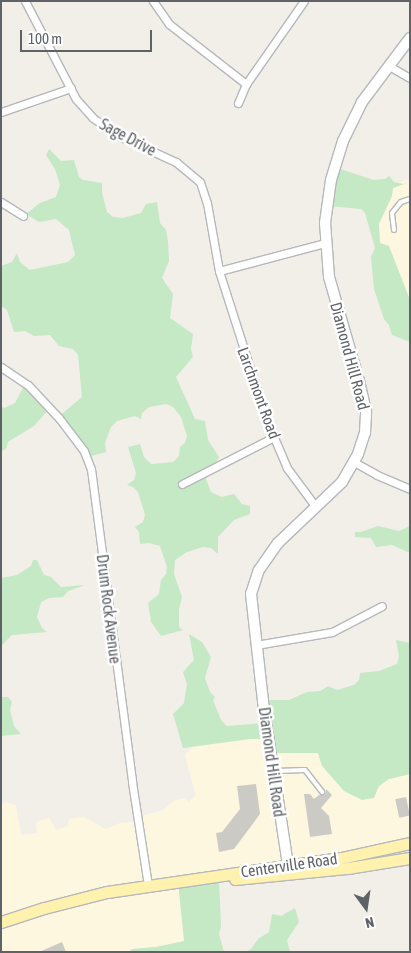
<!DOCTYPE html>
<html>
<head>
<meta charset="utf-8">
<style>
	body { margin:0 }
	#map { position:relative; width:411px; height:953px; overflow:hidden; background:#f1efe8; font-family:"Asap Condensed",sans-serif }
	div>[style] { position:absolute }
	[style*='--x'] { left:calc(var(--x)*1px); top:calc(var(--y)*1px); width:calc(var(--w)*1px); rotate:calc(var(--a)*1deg) }
	.commercial>* { inset:0; background:#fef7e0 }
	.green>* { inset:0; background:#c5e8c5 }
	.building>* { inset:0; background:#cccac5; transform-origin:0 0 }
	.roads { filter:drop-shadow(1px 0 #b5b8bc) drop-shadow(-1px 0 #b5b8bc) drop-shadow(0 1px #b5b8bc) drop-shadow(0 -1px #b5b8bc) }
	.lane>* { height:4px; margin:-2px; padding:0 2px; transform-origin:2px; border-radius:2px; background:#fff }
	.street>* { height:7px; margin:-3.5px; padding:0 3.5px; transform-origin:3.5px; border-radius:3.5px; background:#fff }
	.secondary>* { height:10px; margin:-5px; padding:0 5px; transform-origin:5px; border-radius:5px; background:#fff }
	.primary>* { height:11px; margin:-5.5px; padding:0 5.5px; transform-origin:5.5px; border-radius:5.5px; background:#fff2af }
	span { translate:-50% -50%; white-space:nowrap; text-align:center; line-height:1.15; -webkit-text-stroke:5px #fff; paint-order:stroke }
	.street-label { font-size:16px; color:#5f6368 }
	.frame { position:absolute; inset:0; border:2px solid #5f6368; pointer-events:none }
	.north { position:absolute; left:341px; top:883px; width:50px; height:50px; -webkit-text-stroke:4px #fff; paint-order:stroke; rotate:166deg; font-size:14px; font-weight:700; line-height:20px; text-align:center; color:#5f6368 }
	.north::after { content:''; display:block; margin:auto; width:18px; height:22px; background:#5f6368; clip-path:polygon(50% 0,100% 100%,50% 72%,0 100%) }
	.scale { position:absolute; left:20px; top:30px; width:132px; height:22px; box-sizing:border-box; border:2px solid #5f6368; border-top:0; padding-left:6px; font-size:15px; line-height:18px; white-space:nowrap; color:#5f6368; -webkit-text-stroke:4px #fff; paint-order:stroke }
</style>
</head>
<body>
<div id="map">
	<div class="commercial">
		<div style="clip-path:polygon(410px 179px,410px 333px,363px 194px)"></div>
		<div style="clip-path:polygon(250px 739px,267px 739px,271px 753px,318px 753px,322px 766px,344px 790px,362px 800px,389px 779px,410px 774px,410px 843px,178px 882px,185px 941px,156px 947px,132px 949px,129px 952px,1px 952px,1px 804px,6px 802px,16px 805px,21px 835px,37px 833px,36px 822px,49px 818px,56px 830px,68px 826px,69px 819px,84px 817px,106px 829px,120px 823px,136px 822px,138px 817px,163px 810px,174px 801px,185px 798px,189px 803px,190px 800px,196px 796px,185px 755px,193px 747px)"></div>
	</div>
	<div class="green">
		<div style="clip-path:polygon(49px 149px,61px 161px,74px 160px,79px 177px,83px 180px,102px 183px,102px 193px,107px 212px,113px 217px,123px 218px,141px 213px,146px 204px,157px 202px,160px 223px,166px 230px,168px 241px,169px 261px,162px 278px,173px 294px,170px 318px,193px 334px,191px 349px,193px 357px,176px 377px,195px 419px,205px 421px,208px 440px,219px 457px,206px 479px,211px 492px,222px 497px,234px 494px,242px 504px,250px 506px,250px 514px,234px 520px,218px 537px,218px 554px,211px 548px,203px 547px,187px 552px,175px 560px,174px 574px,182px 597px,179px 609px,179px 627px,183px 630px,161px 636px,151px 622px,148px 603px,159px 594px,161px 580px,166px 574px,167px 567px,160px 546px,149px 543px,140px 544px,139px 532px,135px 527px,143px 522px,145px 515px,138px 492px,133px 487px,127px 485px,134px 480px,136px 473px,128px 447px,140px 444px,144px 457px,151px 464px,173px 462px,179px 456px,180px 447px,185px 443px,187px 436px,181px 417px,173px 407px,166px 404px,149px 407px,142px 413px,141px 419px,135px 416px,117px 421px,111px 427px,105px 443px,106px 452px,88px 457px,58px 417px,82px 397px,78px 355px,73px 349px,59px 346px,50px 335px,34px 336px,25px 331px,14px 332px,7px 310px,1px 306px,1px 266px,12px 262px,17px 253px,20px 262px,30px 270px,68px 262px,75px 255px,69px 230px,56px 219px,39px 222px,26px 214px,40px 203px,56px 197px,60px 185px,55px 169px,46px 155px)"></div>
		<div style="clip-path:polygon(337px 168px,374px 180px,385px 179px,389px 176px,394px 182px,403px 184px,410px 182px,393px 188px,392px 196px,379px 224px,380px 243px,389px 246px,410px 300px,410px 342px,392px 335px,389px 325px,384px 319px,374px 289px,371px 257px,375px 248px,365px 213px,361px 209px,328px 206px)"></div>
		<div style="clip-path:polygon(25px 384px,49px 409px,34px 426px,8px 442px,6px 449px,1px 451px,1px 406px,4px 408px,15px 403px)"></div>
		<div style="clip-path:polygon(378px 526px,399px 531px,410px 526px,410px 553px,392px 545px,376px 547px,371px 538px,355px 537px,355px 532px,361px 532px)"></div>
		<div style="clip-path:polygon(33px 560px,37px 560px,44px 575px,51px 577px,61px 587px,85px 585px,68px 591px,63px 597px,49px 598px,41px 602px,37px 617px,42px 628px,47px 632px,12px 635px,1px 646px,1px 578px,17px 575px,31px 566px)"></div>
		<div style="clip-path:polygon(189px 634px,202px 642px,211px 657px,205px 678px,210px 692px,215px 697px,213px 700px,221px 720px,227px 726px,265px 723px,264px 700px,289px 700px,307px 692px,320px 691px,328px 686px,337px 690px,354px 685px,359px 680px,360px 673px,379px 671px,397px 664px,399px 656px,396px 640px,410px 643px,410px 774px,389px 779px,379px 786px,374px 798px,362px 800px,344px 791px,322px 766px,318px 753px,271px 753px,267px 739px,250px 739px,183px 748px,173px 714px,184px 703px,187px 684px,183px 672px,194px 660px)"></div>
		<div style="clip-path:polygon(1px 697px,8px 697px,12px 702px,10px 710px,14px 726px,21px 734px,1px 736px)"></div>
		<div style="clip-path:polygon(219px 881px,221px 926px,219px 934px,224px 952px,129px 952px,132px 949px,156px 947px,184px 941px,178px 882px)"></div>
		<div style="clip-path:polygon(295px 908px,299px 922px,287px 940px,290px 952px,245px 952px,251px 949px,258px 939px,269px 932px,272px 914px,281px 916px)"></div>
	</div>
	<div class="building">
		<div style="clip-path:polygon(256px 784px,260px 814px,234px 849px,219px 852px,216px 833px,222px 832px,240px 809px,237px 786px)"></div>
		<div style="clip-path:polygon(326px 789px,332px 795px,321px 808px,329px 816px,332px 834px,310px 837px,304px 794px,310px 794px,314px 799px,319px 795px,325px 795px)"></div>
		<div style="left:406px;top:797px;width:19px;height:11px;rotate:78deg"></div>
		<div style="clip-path:polygon(62px 942px,66px 952px,39px 952px)"></div>
	</div>
	<div class="roads">
		<div class="lane">
			<div style="--x:394;--y:230;--w:17;--a:-97"></div>
			<div style="--x:392;--y:213;--w:14;--a:-51"></div>
			<div style="--x:401;--y:202;--w:9;--a:-18"></div>
			<div style="--x:276;--y:771;--w:29;--a:-2"></div>
			<div style="--x:305;--y:770;--w:28;--a:52"></div>
		</div>
		<div class="street">
			<div style="--x:25;--y:1;--w:110;--a:62.5"></div>
			<div style="--x:76;--y:99;--w:25;--a:48"></div>
			<div style="--x:93;--y:118;--w:29;--a:35"></div>
			<div style="--x:117;--y:135;--w:65;--a:24.6"></div>
			<div style="--x:176;--y:162;--w:31;--a:40"></div>
			<div style="--x:200;--y:182;--w:22;--a:72"></div>
			<div style="--x:207;--y:203;--w:69;--a:80"></div>
			<div style="--x:219;--y:271;--w:157;--a:72.3"></div>
			<div style="--x:267;--y:421;--w:51;--a:66.9"></div>
			<div style="--x:287;--y:468;--w:49;--a:53.4"></div>
			<div style="--x:153;--y:1;--w:28;--a:55"></div>
			<div style="--x:169;--y:24;--w:98;--a:37.9"></div>
			<div style="--x:389;--y:66;--w:24;--a:30"></div>
			<div style="--x:238;--y:103;--w:21;--a:-67"></div>
			<div style="--x:246;--y:84;--w:101;--a:-55.1"></div>
			<div style="--x:1;--y:112;--w:74;--a:-18.9"></div>
			<div style="--x:1;--y:202;--w:26;--a:32"></div>
			<div style="--x:219;--y:271;--w:110;--a:-14.8"></div>
			<div style="--x:1;--y:367;--w:32;--a:34"></div>
			<div style="--x:28;--y:385;--w:45;--a:46.8"></div>
			<div style="--x:59;--y:418;--w:41;--a:52.9"></div>
			<div style="--x:84;--y:451;--w:19;--a:69"></div>
			<div style="--x:91;--y:469;--w:316;--a:82.5"></div>
			<div style="--x:132;--y:782;--w:104;--a:81.2"></div>
			<div style="--x:354;--y:462;--w:26;--a:29"></div>
			<div style="--x:377;--y:475;--w:36;--a:23"></div>
			<div style="--x:182;--y:484;--w:103;--a:-27.1"></div>
			<div style="--x:256;--y:645;--w:77;--a:-9.7"></div>
			<div style="--x:332;--y:632;--w:56;--a:-27.5"></div>
		</div>
		<div class="secondary">
			<div style="--x:288;--y:865;--w:166;--a:-98.7"></div>
			<div style="--x:263;--y:701;--w:108;--a:-96.4"></div>
			<div style="--x:251;--y:594;--w:25;--a:-72"></div>
			<div style="--x:259;--y:570;--w:33;--a:-55"></div>
			<div style="--x:278;--y:543;--w:88;--a:-43.6"></div>
			<div style="--x:342;--y:482;--w:32;--a:-60"></div>
			<div style="--x:358;--y:454;--w:22;--a:-72"></div>
			<div style="--x:365;--y:433;--w:22;--a:-87"></div>
			<div style="--x:366;--y:411;--w:31;--a:-103"></div>
			<div style="--x:359;--y:381;--w:108;--a:-106.1"></div>
			<div style="--x:329;--y:277;--w:54;--a:-94.2"></div>
			<div style="--x:325;--y:223;--w:43;--a:-82.1"></div>
			<div style="--x:331;--y:180;--w:41;--a:-72.9"></div>
			<div style="--x:343;--y:141;--w:43;--a:-64"></div>
			<div style="--x:362;--y:102;--w:80;--a:-53.1"></div>
		</div>
		<div class="primary">
			<div style="--x:235;--y:879;--w:114;--a:-5.6"></div>
			<div style="--x:348;--y:868;--w:63;--a:-9.2"></div>
			<div style="--x:1;--y:922;--w:45;--a:-18"></div>
			<div style="--x:44;--y:908;--w:65;--a:-14.3"></div>
			<div style="--x:107;--y:892;--w:236;--a:-8.3"></div>
			<div style="--x:341;--y:858;--w:71;--a:-12.3"></div>
		</div>
	</div>
	<div class="street-label">
		<span style="left:128px;top:137px;rotate:28deg">Sage Drive</span>
		<span style="left:350px;top:356px;rotate:75deg">Diamond Hill Road</span>
		<span style="left:259px;top:393px;rotate:70deg">Larchmont Road</span>
		<span style="left:109px;top:609px;rotate:83deg">Drum Rock Avenue</span>
		<span style="left:272px;top:762px;rotate:82deg">Diamond Hill Road</span>
		<span style="left:289px;top:865px;rotate:-8deg">Centerville Road</span>
	</div>
	<div class="frame"></div>
	<div class="north">N</div>
	<div class="scale">100 m</div>
</div>
</body>
</html>
